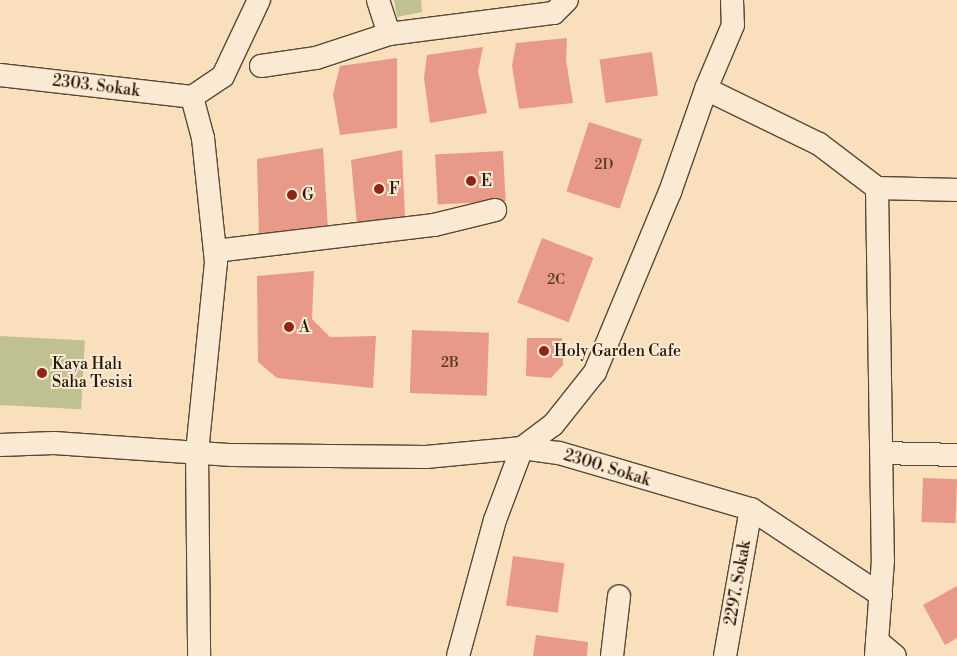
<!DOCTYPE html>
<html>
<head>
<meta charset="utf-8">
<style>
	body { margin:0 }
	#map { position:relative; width:957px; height:656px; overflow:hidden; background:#f9dfbb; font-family:"Libre Bodoni",serif }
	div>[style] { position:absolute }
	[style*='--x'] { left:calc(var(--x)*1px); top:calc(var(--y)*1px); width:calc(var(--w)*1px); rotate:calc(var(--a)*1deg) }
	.green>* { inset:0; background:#bfc190; transform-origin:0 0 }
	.building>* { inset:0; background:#e99987; transform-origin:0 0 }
	.roads { filter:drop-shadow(1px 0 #584935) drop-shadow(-1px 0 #584935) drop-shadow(0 1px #584935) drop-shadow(0 -1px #584935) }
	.minor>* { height:22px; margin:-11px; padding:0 11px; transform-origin:11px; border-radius:11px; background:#fbead3 }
	.dots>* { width:14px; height:14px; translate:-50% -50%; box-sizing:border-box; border:2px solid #fbead3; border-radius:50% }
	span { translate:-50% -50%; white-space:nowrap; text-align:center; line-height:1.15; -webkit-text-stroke:4px #fbead3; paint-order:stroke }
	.number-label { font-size:14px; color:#543828 }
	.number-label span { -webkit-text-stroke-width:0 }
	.street-label { font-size:16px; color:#231708 }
	.poi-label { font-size:16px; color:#231708 }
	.left { translate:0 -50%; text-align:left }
</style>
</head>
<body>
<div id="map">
	<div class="green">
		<div style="clip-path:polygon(394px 0,421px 0,422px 12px,397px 17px)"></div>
		<div style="left:0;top:336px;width:85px;height:69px;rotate:3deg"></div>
	</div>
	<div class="building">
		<div style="clip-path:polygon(567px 38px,566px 60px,573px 103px,519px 109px,512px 66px,516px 43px)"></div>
		<div style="clip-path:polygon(483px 47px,478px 71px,487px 113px,430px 123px,424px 78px,427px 55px)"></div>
		<div style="left:652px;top:52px;width:44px;height:53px;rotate:82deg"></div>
		<div style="clip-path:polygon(397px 58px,397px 128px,340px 135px,333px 94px,340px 66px)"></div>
		<div style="left:589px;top:122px;width:56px;height:73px;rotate:18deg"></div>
		<div style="clip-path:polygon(323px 148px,328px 230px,259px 238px,257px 159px)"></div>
		<div style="clip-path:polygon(402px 150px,405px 218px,357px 226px,351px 160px)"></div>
		<div style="left:503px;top:151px;width:50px;height:68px;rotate:87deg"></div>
		<div style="left:542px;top:238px;width:55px;height:69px;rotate:21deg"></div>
		<div style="clip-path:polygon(314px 271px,312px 319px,330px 337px,376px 336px,373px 388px,277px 378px,258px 362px,257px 276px)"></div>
		<div style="left:412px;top:330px;width:77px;height:63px;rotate:2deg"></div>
		<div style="clip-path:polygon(527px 338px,562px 338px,563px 365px,551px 378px,526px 376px)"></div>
		<div style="left:923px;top:478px;width:34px;height:44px;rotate:2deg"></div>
		<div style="left:513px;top:556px;width:52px;height:50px;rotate:8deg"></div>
		<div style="clip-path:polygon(957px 586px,957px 638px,945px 645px,923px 605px)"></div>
		<div style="clip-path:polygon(536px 635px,588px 642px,587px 656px,533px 656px)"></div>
	</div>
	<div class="roads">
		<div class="minor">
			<div style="--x:732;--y:0;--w:25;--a:88"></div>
			<div style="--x:733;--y:25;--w:69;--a:112.9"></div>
			<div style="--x:706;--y:89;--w:126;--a:26"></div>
			<div style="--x:819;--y:144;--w:73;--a:37.2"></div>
			<div style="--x:877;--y:188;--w:372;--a:89.1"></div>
			<div style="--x:883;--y:560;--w:96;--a:94.2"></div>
			<div style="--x:389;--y:34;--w:166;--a:-7.3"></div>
			<div style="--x:554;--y:13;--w:18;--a:-45"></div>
			<div style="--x:261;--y:66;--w:56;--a:-8.3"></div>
			<div style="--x:316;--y:58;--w:77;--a:-18.2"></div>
			<div style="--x:389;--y:34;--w:36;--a:-108"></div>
			<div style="--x:0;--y:75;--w:193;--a:6.5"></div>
			<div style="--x:192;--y:97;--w:42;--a:75"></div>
			<div style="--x:203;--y:138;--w:125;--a:84"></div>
			<div style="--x:216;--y:262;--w:192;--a:95.7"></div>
			<div style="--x:197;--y:453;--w:203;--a:89.4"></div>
			<div style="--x:192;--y:97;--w:37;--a:-34"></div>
			<div style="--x:223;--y:76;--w:84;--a:-64.7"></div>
			<div style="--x:877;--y:188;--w:80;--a:1.4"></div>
			<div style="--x:215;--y:251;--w:221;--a:-6.8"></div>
			<div style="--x:434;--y:225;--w:63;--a:-13.8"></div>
			<div style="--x:0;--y:445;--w:54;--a:-2.1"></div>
			<div style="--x:54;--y:443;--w:178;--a:3.9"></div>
			<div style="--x:232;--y:455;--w:194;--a:0.6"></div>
			<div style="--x:426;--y:457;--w:96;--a:-5.4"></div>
			<div style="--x:522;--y:448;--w:39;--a:-37"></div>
			<div style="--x:553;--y:425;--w:68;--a:-51.6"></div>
			<div style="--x:595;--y:372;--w:195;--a:-67.4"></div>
			<div style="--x:670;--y:192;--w:109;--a:-70.7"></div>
			<div style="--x:882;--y:453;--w:75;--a:1.5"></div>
			<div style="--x:877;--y:641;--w:23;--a:40"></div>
			<div style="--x:458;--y:656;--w:141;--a:-74.8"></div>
			<div style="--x:495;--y:520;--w:77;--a:-69.4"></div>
			<div style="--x:522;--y:448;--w:37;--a:8"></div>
			<div style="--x:559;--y:453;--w:200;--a:16.3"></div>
			<div style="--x:751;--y:509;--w:156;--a:33.5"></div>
			<div style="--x:612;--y:656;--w:60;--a:-83.3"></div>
			<div style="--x:725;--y:656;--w:149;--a:-80"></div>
		</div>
	</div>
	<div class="dots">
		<div style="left:471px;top:181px;background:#8f2418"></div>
		<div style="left:379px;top:189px;background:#8f2418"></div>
		<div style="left:292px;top:195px;background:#8f2418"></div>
		<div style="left:289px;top:327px;background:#8f2418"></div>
		<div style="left:544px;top:351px;background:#8f2418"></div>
		<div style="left:42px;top:373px;background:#8f2418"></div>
	</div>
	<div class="number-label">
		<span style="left:604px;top:165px">2D</span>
		<span style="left:556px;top:280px">2C</span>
		<span style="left:450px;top:363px">2B</span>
	</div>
	<div class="street-label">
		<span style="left:96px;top:86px;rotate:7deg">2303. Sokak</span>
		<span style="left:607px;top:468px;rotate:17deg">2300. Sokak</span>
		<span style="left:738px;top:583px;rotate:-80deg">2297. Sokak</span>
	</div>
	<div class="poi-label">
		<span class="left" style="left:481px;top:181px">E</span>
		<span class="left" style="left:389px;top:189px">F</span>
		<span class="left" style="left:302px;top:195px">G</span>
		<span class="left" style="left:299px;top:327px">A</span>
		<span class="left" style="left:554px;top:351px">Holy Garden Cafe</span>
		<span class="left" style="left:52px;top:373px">Kaya Halı<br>Saha Tesisi</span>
	</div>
</div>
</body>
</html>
